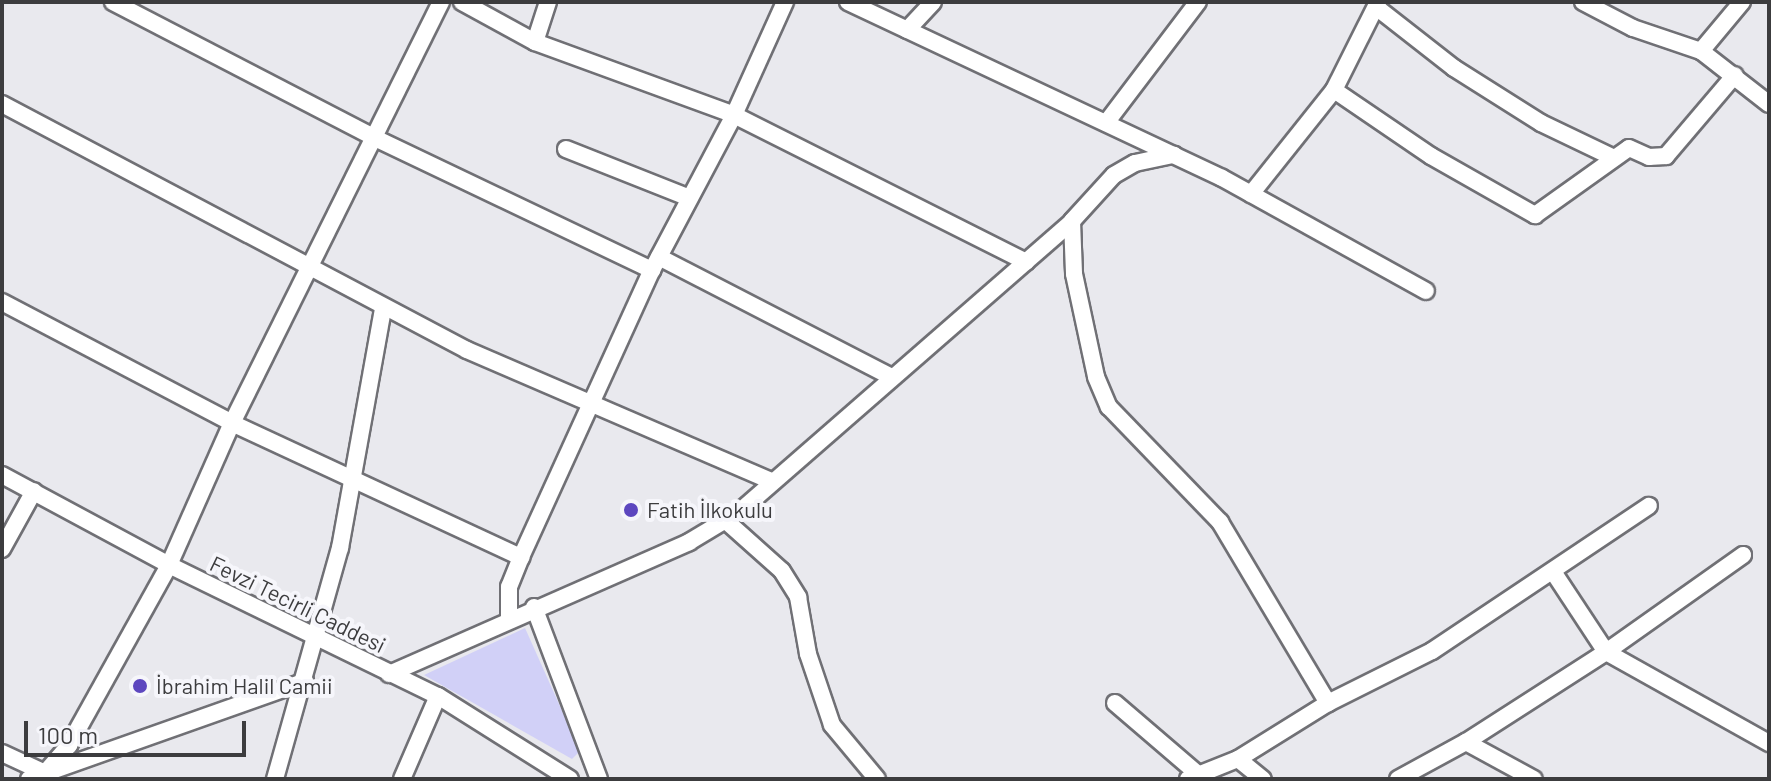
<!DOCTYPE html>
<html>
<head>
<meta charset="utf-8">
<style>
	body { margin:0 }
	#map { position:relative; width:1771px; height:781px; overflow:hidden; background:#e9e9ee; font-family:Barlow,sans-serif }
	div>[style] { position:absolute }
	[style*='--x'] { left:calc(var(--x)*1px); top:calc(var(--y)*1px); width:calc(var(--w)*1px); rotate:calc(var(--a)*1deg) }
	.green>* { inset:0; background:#d1d0f7 }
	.roads { filter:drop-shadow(2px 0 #707075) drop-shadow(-2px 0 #707075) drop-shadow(0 2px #707075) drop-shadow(0 -2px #707075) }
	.minor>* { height:16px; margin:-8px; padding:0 8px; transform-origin:8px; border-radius:8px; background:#fff }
	.dots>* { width:22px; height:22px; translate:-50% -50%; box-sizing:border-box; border:4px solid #f6f6fb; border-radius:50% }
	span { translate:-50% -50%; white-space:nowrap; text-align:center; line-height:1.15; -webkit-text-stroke:8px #f6f6fb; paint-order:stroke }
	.poi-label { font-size:22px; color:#3c3c3e }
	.left { translate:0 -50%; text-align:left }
	.street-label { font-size:22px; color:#3c3c3e }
	.frame { position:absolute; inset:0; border:4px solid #3c3c3e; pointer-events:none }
	.scale { position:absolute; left:24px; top:721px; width:222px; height:36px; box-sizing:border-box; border:4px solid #3c3c3e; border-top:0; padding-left:10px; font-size:24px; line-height:28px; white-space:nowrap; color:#3c3c3e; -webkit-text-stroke:6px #f6f6fb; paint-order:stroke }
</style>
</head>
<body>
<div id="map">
	<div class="green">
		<div style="clip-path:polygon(525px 628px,580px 751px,572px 759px,424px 675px)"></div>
	</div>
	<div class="roads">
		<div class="minor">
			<div style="--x:113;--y:2;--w:297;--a:27.4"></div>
			<div style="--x:377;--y:139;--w:305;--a:25.5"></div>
			<div style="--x:462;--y:2;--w:83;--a:28.7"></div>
			<div style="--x:535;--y:42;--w:212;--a:20.1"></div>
			<div style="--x:734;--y:115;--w:327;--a:26.7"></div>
			<div style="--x:848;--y:2;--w:413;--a:25.2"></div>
			<div style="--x:1222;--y:178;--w:233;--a:29"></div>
			<div style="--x:1583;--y:2;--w:56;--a:27.5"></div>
			<div style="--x:1633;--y:28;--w:72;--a:18.7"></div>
			<div style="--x:1701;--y:51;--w:86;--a:37.9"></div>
			<div style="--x:1376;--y:7;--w:99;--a:38"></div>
			<div style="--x:1454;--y:68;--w:103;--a:32.3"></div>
			<div style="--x:1541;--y:123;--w:81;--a:25.6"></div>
			<div style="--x:907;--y:30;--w:38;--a:-47"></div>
			<div style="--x:535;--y:42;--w:42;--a:-72"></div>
			<div style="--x:1701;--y:51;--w:64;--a:-50.1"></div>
			<div style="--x:1334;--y:90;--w:117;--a:34.2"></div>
			<div style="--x:1431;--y:156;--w:120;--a:29.6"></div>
			<div style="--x:1535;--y:215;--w:115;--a:-35.5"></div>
			<div style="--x:1629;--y:148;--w:22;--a:24"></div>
			<div style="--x:1649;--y:157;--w:17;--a:-3"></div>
			<div style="--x:1666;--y:156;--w:106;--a:-49.6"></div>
			<div style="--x:2;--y:104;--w:526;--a:27.88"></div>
			<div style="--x:467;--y:350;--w:331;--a:23.3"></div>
			<div style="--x:1106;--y:123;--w:152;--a:-52.8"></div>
			<div style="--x:566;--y:149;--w:133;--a:21.6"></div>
			<div style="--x:1251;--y:194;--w:133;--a:-51.4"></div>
			<div style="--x:1334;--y:90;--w:98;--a:-63.4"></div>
			<div style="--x:1072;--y:221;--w:53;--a:87.8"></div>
			<div style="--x:1074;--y:274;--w:105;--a:77.9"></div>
			<div style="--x:1096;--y:377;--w:33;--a:67"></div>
			<div style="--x:1109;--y:407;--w:160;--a:46"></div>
			<div style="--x:1220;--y:522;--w:211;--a:59.2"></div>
			<div style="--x:659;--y:257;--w:260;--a:27.3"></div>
			<div style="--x:2;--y:302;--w:260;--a:27.7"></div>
			<div style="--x:232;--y:423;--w:319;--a:24.9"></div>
			<div style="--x:2;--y:475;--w:190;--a:28.3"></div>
			<div style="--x:169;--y:565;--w:299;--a:26"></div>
			<div style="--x:438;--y:696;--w:156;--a:32.2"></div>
			<div style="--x:725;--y:520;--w:76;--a:41.8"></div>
			<div style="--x:782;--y:571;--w:31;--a:58"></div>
			<div style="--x:798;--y:597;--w:58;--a:80"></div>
			<div style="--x:808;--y:654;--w:75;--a:71.3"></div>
			<div style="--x:832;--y:725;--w:70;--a:50.2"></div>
			<div style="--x:2;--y:549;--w:66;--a:-61.1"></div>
			<div style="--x:1554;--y:573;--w:95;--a:56.6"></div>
			<div style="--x:1606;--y:652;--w:187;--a:29.2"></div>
			<div style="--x:534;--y:607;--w:184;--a:69.3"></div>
			<div style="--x:509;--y:619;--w:32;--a:-90"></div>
			<div style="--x:509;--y:587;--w:32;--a:-68"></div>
			<div style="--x:521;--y:557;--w:315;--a:-65.5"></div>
			<div style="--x:652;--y:270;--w:175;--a:-62.1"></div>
			<div style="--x:734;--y:115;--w:124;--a:-65.7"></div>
			<div style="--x:389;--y:674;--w:328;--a:-23.7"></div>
			<div style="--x:689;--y:542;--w:58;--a:-31"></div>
			<div style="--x:739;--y:512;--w:442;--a:-41.1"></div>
			<div style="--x:1072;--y:221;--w:62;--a:-47.6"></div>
			<div style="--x:1114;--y:175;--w:24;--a:-30"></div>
			<div style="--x:1135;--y:163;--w:40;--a:-12"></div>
			<div style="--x:1115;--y:703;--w:111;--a:40.6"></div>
			<div style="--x:1466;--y:742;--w:77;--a:28.6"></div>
			<div style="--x:2;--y:753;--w:47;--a:24.9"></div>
			<div style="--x:45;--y:773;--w:37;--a:-49"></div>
			<div style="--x:69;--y:745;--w:206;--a:-60.9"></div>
			<div style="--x:169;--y:565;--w:155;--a:-66.1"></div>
			<div style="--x:232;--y:423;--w:470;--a:-63.6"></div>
			<div style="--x:1238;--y:759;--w:32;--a:39"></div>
			<div style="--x:29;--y:779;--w:293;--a:-19.5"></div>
			<div style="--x:275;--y:779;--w:240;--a:-74.3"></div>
			<div style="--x:340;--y:548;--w:244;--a:-79.8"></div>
			<div style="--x:402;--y:779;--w:90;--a:-66.6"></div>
			<div style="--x:1188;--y:779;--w:54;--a:-21.8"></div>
			<div style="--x:1238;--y:759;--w:106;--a:-31.9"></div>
			<div style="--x:1328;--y:703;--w:116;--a:-26.6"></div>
			<div style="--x:1432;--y:651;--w:261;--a:-33.8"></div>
			<div style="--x:1398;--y:779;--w:77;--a:-28.6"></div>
			<div style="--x:1466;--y:742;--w:166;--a:-32.7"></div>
			<div style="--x:1606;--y:652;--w:168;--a:-35.3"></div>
		</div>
	</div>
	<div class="dots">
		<div style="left:631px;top:510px;background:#5d47bf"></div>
		<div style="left:140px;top:686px;background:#5d47bf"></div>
	</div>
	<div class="poi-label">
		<span class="left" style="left:647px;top:510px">Fatih İlkokulu</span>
		<span class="left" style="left:156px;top:686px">İbrahim Halil Camii</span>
	</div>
	<div class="street-label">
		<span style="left:298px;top:604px;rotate:26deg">Fevzi Tecirli Caddesi</span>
	</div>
	<div class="frame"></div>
	<div class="scale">100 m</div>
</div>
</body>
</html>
